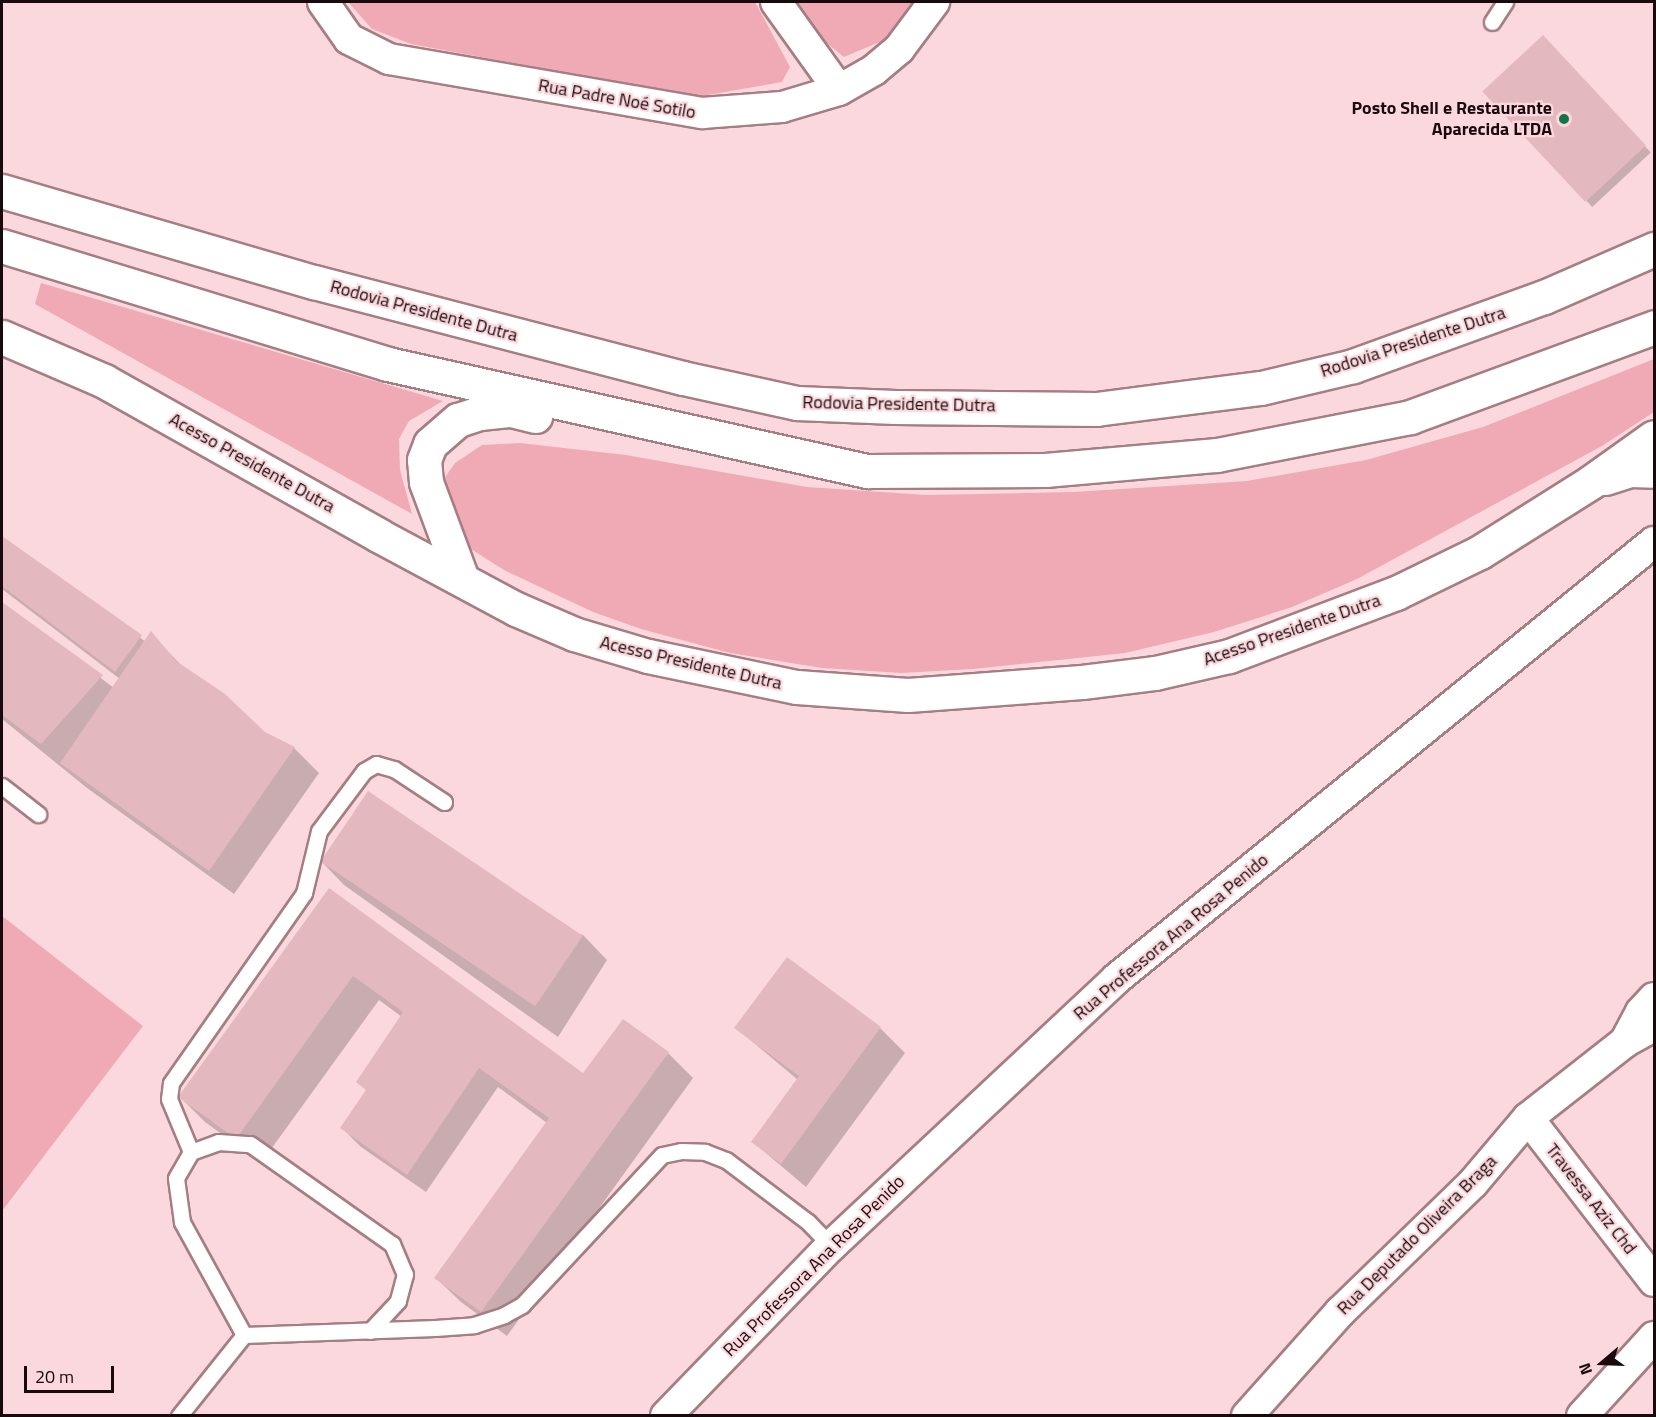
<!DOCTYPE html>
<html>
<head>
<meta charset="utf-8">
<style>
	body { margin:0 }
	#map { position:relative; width:1656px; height:1417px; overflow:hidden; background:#fbd8dd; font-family:"Titillium Web",sans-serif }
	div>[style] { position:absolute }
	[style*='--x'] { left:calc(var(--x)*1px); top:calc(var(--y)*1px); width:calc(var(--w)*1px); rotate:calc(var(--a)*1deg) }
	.green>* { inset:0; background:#f0aab5 }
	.shadow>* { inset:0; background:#0003; transform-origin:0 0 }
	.building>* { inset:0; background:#e3b9bf; transform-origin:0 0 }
	.roads { filter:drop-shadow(2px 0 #a57e84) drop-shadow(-2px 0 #a57e84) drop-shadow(0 2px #a57e84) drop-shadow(0 -2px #a57e84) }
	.service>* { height:15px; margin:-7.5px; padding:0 7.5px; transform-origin:7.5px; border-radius:7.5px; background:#fff }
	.minor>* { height:30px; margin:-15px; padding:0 15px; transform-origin:15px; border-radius:15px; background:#fff }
	.tertiary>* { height:33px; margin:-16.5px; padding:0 16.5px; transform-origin:16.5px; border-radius:16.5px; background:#fff }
	.motorway>* { height:33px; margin:-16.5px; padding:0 16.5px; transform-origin:16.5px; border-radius:16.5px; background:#fff }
	.dots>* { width:16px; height:16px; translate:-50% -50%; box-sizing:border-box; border:3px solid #fbd8dd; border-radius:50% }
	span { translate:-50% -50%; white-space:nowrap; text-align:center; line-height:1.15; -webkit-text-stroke:4.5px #fbd8dd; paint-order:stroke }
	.street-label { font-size:18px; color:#180a0d }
	.poi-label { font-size:18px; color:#180a0d; font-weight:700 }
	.right { translate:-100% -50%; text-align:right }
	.frame { position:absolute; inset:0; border:3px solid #180a0d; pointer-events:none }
	.north { position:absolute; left:1572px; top:1333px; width:60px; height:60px; -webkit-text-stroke:4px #fbd8dd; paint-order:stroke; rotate:251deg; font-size:16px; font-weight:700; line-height:24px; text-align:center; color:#180a0d }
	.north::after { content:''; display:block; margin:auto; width:21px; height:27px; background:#180a0d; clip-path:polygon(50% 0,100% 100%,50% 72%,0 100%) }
	.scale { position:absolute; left:24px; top:1366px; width:90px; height:27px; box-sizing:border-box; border:3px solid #180a0d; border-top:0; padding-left:8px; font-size:18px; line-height:21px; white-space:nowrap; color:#180a0d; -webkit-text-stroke:4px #fbd8dd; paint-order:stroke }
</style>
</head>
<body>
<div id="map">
	<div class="green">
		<div style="clip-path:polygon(348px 2px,755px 2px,790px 67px,782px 82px,696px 97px,411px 44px,372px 29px)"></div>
		<div style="clip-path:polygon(796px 2px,916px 2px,910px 17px,889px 38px,844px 57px,824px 41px)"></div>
		<div style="clip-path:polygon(41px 283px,443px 401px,409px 421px,399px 439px,400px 470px,412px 514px,35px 304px)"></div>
		<div style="clip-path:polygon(1654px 359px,1654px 412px,1602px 446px,1357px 579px,1292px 607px,1214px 632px,1125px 653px,973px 669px,901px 673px,822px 668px,730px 653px,641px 629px,593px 612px,504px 570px,458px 541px,443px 480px,455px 463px,482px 445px,520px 443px,626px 455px,807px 487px,926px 495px,1074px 492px,1247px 481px,1366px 460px,1483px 427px)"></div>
		<div style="clip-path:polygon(2px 916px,143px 1026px,2px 1211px)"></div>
	</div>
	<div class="shadow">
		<div style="left:1543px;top:37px;width:158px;height:80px;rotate:47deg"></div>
		<div style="clip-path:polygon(2px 538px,146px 642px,151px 634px,184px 668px,264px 734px,294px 748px,319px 773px,234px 894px,87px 788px,2px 719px,2px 604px,114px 688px,120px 679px,2px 589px)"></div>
		<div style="clip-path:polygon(320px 860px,583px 935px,607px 960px,558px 1037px,344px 885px)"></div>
		<div style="clip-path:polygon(330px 890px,583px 1076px,668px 1053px,693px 1078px,507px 1336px,461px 1302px,436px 1278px,547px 1123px,498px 1087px,426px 1192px,361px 1147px,342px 1128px,367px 1091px,358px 1082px,402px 1017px,379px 1000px,261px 1163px,205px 1122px,180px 1097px)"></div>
		<div style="clip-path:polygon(787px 959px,880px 1028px,905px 1053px,806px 1187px,753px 1142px,798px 1080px,736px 1028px)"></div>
	</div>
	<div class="building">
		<div style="left:1543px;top:35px;width:151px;height:83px;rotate:47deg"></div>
		<div style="clip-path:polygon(2px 536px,142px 635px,115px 672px,2px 586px)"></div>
		<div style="clip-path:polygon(2px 602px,103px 675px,41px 744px,2px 715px)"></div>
		<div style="clip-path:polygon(151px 631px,176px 661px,225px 694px,265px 732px,295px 747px,209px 871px,60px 763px)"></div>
		<div style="left:368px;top:791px;width:259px;height:85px;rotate:34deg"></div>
		<div style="clip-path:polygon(329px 888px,583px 1073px,623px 1019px,669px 1052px,481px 1312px,434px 1278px,549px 1118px,479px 1068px,407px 1175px,340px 1128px,366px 1090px,356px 1082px,403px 1012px,353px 976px,236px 1139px,178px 1097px)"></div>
		<div style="clip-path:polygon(787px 957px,881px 1027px,781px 1164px,751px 1142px,799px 1076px,734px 1028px)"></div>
	</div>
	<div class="roads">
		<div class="service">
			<div style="--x:1492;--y:22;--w:24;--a:-57"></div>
			<div style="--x:2;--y:786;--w:46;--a:37.9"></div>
			<div style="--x:191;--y:1152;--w:57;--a:-112.5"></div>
			<div style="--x:169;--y:1099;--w:16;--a:-83"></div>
			<div style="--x:171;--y:1083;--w:232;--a:-55"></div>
			<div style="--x:304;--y:893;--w:64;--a:-76.4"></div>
			<div style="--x:319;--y:831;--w:75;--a:-53.1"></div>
			<div style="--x:364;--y:771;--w:14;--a:-30"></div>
			<div style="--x:376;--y:764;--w:19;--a:16"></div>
			<div style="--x:394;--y:769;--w:60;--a:33.4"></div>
			<div style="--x:244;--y:1335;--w:129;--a:-118.8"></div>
			<div style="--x:182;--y:1222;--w:44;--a:-97.8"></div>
			<div style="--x:176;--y:1178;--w:30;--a:-60"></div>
			<div style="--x:191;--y:1152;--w:29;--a:-20"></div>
			<div style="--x:218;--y:1142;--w:32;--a:4"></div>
			<div style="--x:250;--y:1144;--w:174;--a:35.2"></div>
			<div style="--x:392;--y:1244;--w:33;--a:67"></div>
			<div style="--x:405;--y:1274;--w:28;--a:105"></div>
			<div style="--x:398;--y:1301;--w:41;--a:133"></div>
			<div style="--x:179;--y:1416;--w:104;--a:-51.3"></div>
			<div style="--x:244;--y:1335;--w:191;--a:-2.1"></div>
			<div style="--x:435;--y:1328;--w:39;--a:-4"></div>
			<div style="--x:474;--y:1325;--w:32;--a:-18"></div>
			<div style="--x:504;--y:1315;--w:21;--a:-29"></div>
			<div style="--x:522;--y:1305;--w:205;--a:-47"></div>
			<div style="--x:662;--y:1155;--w:19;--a:-12"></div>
			<div style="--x:681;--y:1151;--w:24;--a:2"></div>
			<div style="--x:705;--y:1152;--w:22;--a:21"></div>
			<div style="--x:726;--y:1160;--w:103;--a:37.1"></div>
			<div style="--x:808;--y:1222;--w:33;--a:46"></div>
		</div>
		<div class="minor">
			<div style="--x:323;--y:2;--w:45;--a:54.9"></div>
			<div style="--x:349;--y:39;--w:45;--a:26.6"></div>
			<div style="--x:389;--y:59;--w:318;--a:9.8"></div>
			<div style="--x:702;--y:113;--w:80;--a:-4.3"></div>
			<div style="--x:782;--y:107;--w:59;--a:-16.6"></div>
			<div style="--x:839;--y:90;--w:40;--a:-29.7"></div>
			<div style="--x:874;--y:70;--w:33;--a:-40"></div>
			<div style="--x:899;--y:49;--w:59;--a:-53.3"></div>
			<div style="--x:776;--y:2;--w:108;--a:54.4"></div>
			<div style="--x:1625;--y:1042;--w:34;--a:-62"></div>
			<div style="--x:1641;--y:1012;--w:19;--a:-47"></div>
			<div style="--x:1528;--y:1118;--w:206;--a:52.3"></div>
			<div style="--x:666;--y:1416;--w:237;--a:-45.9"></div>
			<div style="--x:831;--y:1246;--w:391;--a:-43.1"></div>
			<div style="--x:1116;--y:979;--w:693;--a:-39.09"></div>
			<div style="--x:1247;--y:1416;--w:140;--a:-48.2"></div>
			<div style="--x:1340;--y:1312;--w:185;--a:-44.1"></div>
			<div style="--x:1473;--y:1183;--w:85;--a:-49.8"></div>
			<div style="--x:1528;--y:1118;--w:123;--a:-38.1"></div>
			<div style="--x:1625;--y:1042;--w:33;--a:-29"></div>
			<div style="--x:1582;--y:1416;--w:107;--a:-47.7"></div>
		</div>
		<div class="tertiary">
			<div style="--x:2;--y:337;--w:111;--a:23.3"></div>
			<div style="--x:104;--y:381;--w:314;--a:29.3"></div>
			<div style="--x:378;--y:535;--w:157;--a:28.2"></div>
			<div style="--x:516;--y:609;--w:63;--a:23.3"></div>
			<div style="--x:574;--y:634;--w:77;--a:16.6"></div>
			<div style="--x:648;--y:656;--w:152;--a:11.8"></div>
			<div style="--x:797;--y:687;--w:111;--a:4.1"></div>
			<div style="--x:908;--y:695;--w:174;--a:-4.3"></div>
			<div style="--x:1082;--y:682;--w:74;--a:-7"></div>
			<div style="--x:1155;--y:673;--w:76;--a:-12.9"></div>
			<div style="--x:1229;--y:656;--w:178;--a:-20.7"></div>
			<div style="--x:1396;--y:593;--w:93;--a:-26"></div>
			<div style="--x:1480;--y:552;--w:131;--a:-32.2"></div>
			<div style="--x:1591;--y:482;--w:77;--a:-35.5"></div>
			<div style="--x:1605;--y:478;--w:26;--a:-18"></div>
			<div style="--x:1630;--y:470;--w:24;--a:2"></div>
		</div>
		<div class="motorway">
			<div style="--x:2;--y:191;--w:325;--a:16.3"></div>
			<div style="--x:314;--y:282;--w:381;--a:14.6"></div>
			<div style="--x:683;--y:378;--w:117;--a:12.4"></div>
			<div style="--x:797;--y:403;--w:98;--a:2.3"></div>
			<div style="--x:895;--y:407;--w:201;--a:0.6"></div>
			<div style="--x:1096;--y:409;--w:166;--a:-7.3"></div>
			<div style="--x:1261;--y:388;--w:95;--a:-13.4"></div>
			<div style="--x:1353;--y:366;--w:203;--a:-19.9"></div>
			<div style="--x:1544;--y:297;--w:120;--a:-23.6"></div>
			<div style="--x:2;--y:246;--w:404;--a:17"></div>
			<div style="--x:388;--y:364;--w:491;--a:12.6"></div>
			<div style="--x:867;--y:471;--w:178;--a:-0.3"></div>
			<div style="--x:1045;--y:470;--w:173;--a:-5"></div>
			<div style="--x:1217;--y:455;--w:197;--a:-11.1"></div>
			<div style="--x:1410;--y:417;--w:260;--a:-20.2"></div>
			<div style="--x:462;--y:579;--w:103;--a:-110.4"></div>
			<div style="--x:426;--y:482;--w:22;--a:-95"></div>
			<div style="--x:424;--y:460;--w:17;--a:-69"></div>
			<div style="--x:430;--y:444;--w:37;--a:-41"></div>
			<div style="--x:458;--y:420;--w:23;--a:-18"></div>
			<div style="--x:480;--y:413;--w:31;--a:-6"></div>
			<div style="--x:511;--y:410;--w:25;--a:14"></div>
		</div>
	</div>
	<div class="dots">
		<div style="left:1564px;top:119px;background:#12744b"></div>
	</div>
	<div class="street-label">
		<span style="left:617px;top:99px;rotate:10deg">Rua Padre Noé Sotilo</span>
		<span style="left:424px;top:311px;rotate:15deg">Rodovia Presidente Dutra</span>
		<span style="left:1413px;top:342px;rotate:-18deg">Rodovia Presidente Dutra</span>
		<span style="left:899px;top:404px;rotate:1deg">Rodovia Presidente Dutra</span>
		<span style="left:252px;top:463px;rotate:29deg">Acesso Presidente Dutra</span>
		<span style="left:1292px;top:630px;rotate:-19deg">Acesso Presidente Dutra</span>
		<span style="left:691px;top:663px;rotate:13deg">Acesso Presidente Dutra</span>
		<span style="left:1171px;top:937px;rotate:-40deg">Rua Professora Ana Rosa Penido</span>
		<span style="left:1591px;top:1199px;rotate:52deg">Travessa Aziz Chd</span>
		<span style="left:1417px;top:1235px;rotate:-45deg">Rua Deputado Oliveira Braga</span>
		<span style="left:814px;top:1266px;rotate:-45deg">Rua Professora Ana Rosa Penido</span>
	</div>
	<div class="poi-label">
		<span class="right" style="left:1552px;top:119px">Posto Shell e Restaurante<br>Aparecida LTDA</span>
	</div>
	<div class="frame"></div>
	<div class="north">N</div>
	<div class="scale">20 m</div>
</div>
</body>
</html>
